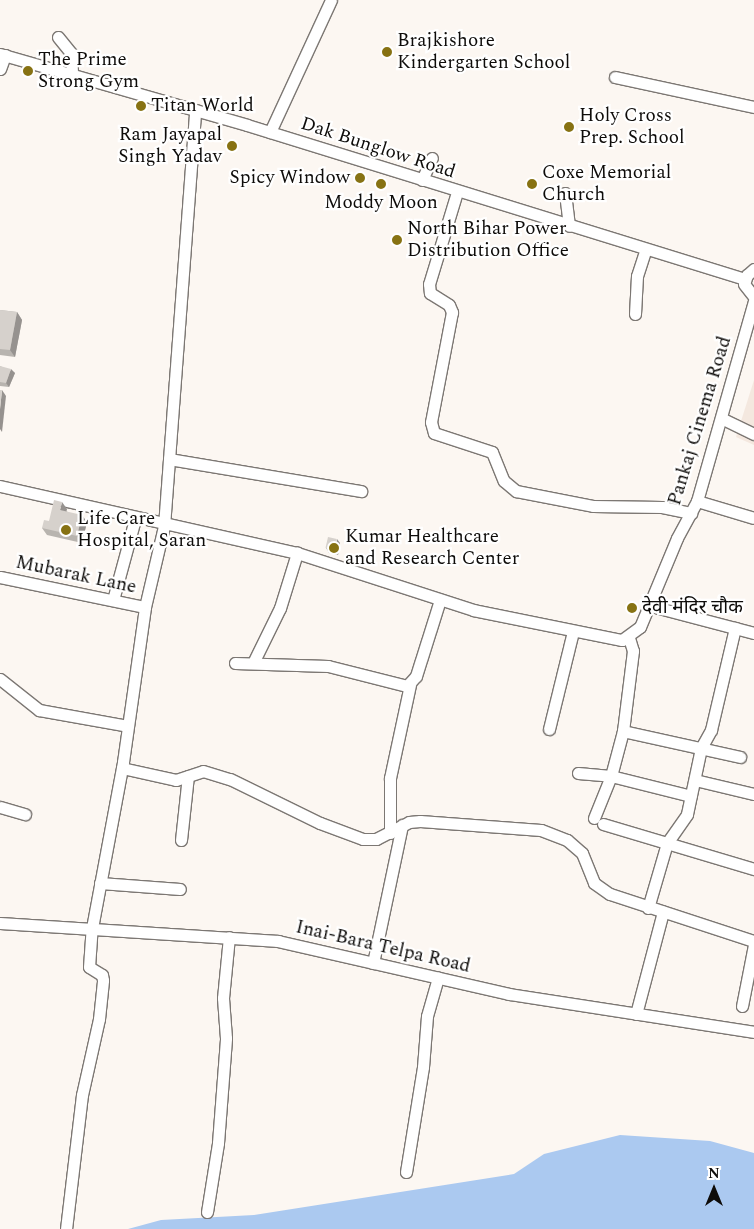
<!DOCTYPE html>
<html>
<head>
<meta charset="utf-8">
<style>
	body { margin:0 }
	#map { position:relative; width:754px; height:1229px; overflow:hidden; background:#fcf7f2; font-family:Spectral,"Noto Sans Devanagari",serif }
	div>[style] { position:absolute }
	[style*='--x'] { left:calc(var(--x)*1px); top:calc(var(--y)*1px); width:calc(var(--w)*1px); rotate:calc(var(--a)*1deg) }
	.built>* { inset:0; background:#f4e8df }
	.water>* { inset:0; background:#abc9f0 }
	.roads { filter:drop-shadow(1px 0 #7c7773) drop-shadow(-1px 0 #7c7773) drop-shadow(0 1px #7c7773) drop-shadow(0 -1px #7c7773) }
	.minor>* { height:11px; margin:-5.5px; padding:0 5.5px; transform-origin:5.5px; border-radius:5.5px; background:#fff }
	.wall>* { inset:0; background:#b8b4af }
	.shaded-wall>* { inset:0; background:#96928f }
	.building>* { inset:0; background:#d6d1cc; transform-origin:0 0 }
	.dots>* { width:14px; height:14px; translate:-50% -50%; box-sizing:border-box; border:2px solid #fff; border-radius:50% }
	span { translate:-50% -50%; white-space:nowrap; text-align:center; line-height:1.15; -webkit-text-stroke:4.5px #fff; paint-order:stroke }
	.poi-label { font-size:19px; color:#0e0c0a }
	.left { translate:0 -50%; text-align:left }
	.right { translate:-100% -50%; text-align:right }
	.street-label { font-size:19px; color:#0e0c0a }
	.north { position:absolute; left:689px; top:1164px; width:50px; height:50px; -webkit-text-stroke:4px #fff; paint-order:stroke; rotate:0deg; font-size:14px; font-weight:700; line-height:20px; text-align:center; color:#0e0c0a }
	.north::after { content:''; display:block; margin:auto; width:18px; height:22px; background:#0e0c0a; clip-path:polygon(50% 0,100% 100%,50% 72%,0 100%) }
</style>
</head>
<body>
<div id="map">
	<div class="built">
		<div style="clip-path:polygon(754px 380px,754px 445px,736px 437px)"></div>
	</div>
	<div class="water">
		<div style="clip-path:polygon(620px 1135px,710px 1141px,754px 1153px,754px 1229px,128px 1229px,161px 1220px,254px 1215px,514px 1174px,544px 1154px)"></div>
	</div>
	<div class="roads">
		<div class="minor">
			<div style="--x:58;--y:37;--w:21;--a:51"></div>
			<div style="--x:71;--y:53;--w:22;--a:87"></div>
			<div style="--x:0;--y:54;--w:257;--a:16"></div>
			<div style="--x:247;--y:125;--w:521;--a:17.18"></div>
			<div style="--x:0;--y:69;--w:15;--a:-70"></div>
			<div style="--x:615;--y:77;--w:142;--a:12.2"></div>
			<div style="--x:270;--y:132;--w:145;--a:-65.2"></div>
			<div style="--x:422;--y:180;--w:24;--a:-66"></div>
			<div style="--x:457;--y:192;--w:96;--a:106.9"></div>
			<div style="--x:429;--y:284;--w:9;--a:84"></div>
			<div style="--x:430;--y:293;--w:22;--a:32"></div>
			<div style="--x:449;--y:305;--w:8;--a:67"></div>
			<div style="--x:452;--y:312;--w:112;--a:100.8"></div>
			<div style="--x:431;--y:422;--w:11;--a:75"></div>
			<div style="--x:434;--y:433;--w:61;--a:18.1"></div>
			<div style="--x:492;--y:452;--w:31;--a:68"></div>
			<div style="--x:504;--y:481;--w:16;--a:40"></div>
			<div style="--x:516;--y:491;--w:78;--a:11"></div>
			<div style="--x:593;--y:506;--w:69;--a:0.8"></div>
			<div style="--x:662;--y:507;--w:30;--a:12"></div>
			<div style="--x:565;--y:193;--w:33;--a:83"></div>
			<div style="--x:754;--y:269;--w:9;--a:139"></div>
			<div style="--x:747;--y:275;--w:9;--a:108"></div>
			<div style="--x:744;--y:284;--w:16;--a:52"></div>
			<div style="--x:635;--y:314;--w:38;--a:-87"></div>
			<div style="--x:637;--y:276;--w:28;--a:-72"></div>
			<div style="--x:723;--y:419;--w:34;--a:26"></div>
			<div style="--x:169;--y:459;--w:195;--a:9.5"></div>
			<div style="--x:0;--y:486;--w:304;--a:12.7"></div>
			<div style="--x:297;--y:553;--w:185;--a:17.9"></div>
			<div style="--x:473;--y:610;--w:152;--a:11.4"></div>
			<div style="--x:622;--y:640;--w:22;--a:-36"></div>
			<div style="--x:640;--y:627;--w:96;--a:-67.4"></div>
			<div style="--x:677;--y:538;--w:42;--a:-61.6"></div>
			<div style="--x:697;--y:501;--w:208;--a:-74.1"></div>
			<div style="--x:697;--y:501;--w:59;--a:16.6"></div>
			<div style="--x:0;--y:577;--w:148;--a:11.7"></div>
			<div style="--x:113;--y:600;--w:84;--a:-74.8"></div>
			<div style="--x:651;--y:606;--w:106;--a:14.7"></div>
			<div style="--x:235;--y:663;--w:93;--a:1.8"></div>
			<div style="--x:328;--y:666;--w:81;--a:14.2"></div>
			<div style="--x:407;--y:686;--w:13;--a:-48"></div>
			<div style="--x:416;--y:676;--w:80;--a:-72.5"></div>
			<div style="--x:253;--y:663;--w:61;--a:-63.9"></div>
			<div style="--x:280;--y:608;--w:58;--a:-72.8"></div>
			<div style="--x:0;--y:679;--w:50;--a:38.5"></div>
			<div style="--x:39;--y:710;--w:90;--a:10.2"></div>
			<div style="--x:549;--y:729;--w:101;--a:-76.2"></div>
			<div style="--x:623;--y:731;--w:120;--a:12.5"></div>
			<div style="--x:122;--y:768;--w:55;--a:12.5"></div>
			<div style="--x:176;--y:780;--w:28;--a:-18"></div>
			<div style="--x:203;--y:771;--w:28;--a:17"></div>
			<div style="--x:230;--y:779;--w:100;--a:26.1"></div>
			<div style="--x:320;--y:823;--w:46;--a:20.4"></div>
			<div style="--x:363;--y:839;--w:13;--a:0"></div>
			<div style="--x:376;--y:839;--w:37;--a:-27"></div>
			<div style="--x:409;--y:822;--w:11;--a:-5"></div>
			<div style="--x:420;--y:821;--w:121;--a:4.3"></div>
			<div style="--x:541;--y:830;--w:28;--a:21"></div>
			<div style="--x:567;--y:840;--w:20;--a:41"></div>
			<div style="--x:582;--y:853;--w:32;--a:68"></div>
			<div style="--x:594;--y:883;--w:19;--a:35"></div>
			<div style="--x:610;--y:894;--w:151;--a:18.1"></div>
			<div style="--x:578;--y:773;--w:33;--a:5"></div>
			<div style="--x:611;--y:776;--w:82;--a:14"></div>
			<div style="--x:695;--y:780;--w:61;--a:13.3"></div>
			<div style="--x:0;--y:807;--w:26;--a:16"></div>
			<div style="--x:594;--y:818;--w:45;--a:-68"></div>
			<div style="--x:611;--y:776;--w:47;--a:-75.1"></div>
			<div style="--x:623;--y:731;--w:81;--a:-82.9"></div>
			<div style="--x:633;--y:651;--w:14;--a:-107"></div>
			<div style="--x:603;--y:824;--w:158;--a:16.6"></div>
			<div style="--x:390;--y:833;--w:55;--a:-90"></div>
			<div style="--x:390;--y:778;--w:95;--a:-77.9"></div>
			<div style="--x:181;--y:840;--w:64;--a:-83.8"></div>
			<div style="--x:100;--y:883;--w:80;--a:4.3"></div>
			<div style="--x:648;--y:908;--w:68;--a:-73.7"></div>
			<div style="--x:667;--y:843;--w:35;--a:-55"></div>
			<div style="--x:687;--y:814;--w:67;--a:-78"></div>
			<div style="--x:701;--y:748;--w:21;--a:-61"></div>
			<div style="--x:711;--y:730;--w:105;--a:-76.8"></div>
			<div style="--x:0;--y:923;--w:279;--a:3.7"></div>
			<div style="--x:278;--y:941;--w:237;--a:12.9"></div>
			<div style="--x:509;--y:994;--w:248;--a:8.8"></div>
			<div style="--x:373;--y:963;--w:141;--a:-78.1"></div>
			<div style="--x:742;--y:1006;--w:62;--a:-78.9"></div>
			<div style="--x:636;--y:1014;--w:106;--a:-75.2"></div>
			<div style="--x:406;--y:1172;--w:106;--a:-80.8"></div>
			<div style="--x:423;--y:1067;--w:51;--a:-85.5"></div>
			<div style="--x:427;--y:1016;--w:40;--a:-74"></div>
			<div style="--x:207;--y:1212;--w:70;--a:-80.9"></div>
			<div style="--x:218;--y:1143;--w:105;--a:-85.6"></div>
			<div style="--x:226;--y:1038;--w:40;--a:-94.3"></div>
			<div style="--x:223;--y:998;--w:61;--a:-84.4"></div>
			<div style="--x:66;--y:1229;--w:135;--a:-83.2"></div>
			<div style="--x:82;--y:1095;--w:78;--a:-77.4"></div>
			<div style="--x:99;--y:1019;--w:39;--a:-84"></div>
			<div style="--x:103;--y:980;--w:5;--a:-101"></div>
			<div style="--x:102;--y:975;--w:15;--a:-148"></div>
			<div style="--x:89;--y:967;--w:39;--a:-86"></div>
			<div style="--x:92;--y:928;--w:169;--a:-79.4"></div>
			<div style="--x:123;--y:762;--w:157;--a:-81.9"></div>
			<div style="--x:145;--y:607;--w:83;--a:-76.8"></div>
			<div style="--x:164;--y:526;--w:417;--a:-85.7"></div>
		</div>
	</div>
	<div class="wall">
		<div style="clip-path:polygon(0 310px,17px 312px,22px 320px,15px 357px,0 355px)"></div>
		<div style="clip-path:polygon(0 366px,15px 373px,9px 387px,0 386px)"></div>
		<div style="clip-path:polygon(67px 509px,66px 511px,87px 522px,82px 543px,47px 535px,42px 528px,49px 521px)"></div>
		<div style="clip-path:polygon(340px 543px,338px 555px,329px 553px,326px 548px)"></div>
	</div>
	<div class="shaded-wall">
		<div style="clip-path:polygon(17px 312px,22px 320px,15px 357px,10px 350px)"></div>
		<div style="clip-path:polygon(11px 369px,15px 373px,9px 387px,6px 383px)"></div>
		<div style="clip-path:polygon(2px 390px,6px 396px,2px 432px,0 429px,0 409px)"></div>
		<div style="clip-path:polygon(62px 502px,67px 509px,65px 517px,60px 510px)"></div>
		<div style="clip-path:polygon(82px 515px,87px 522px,82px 543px,77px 536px)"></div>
		<div style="clip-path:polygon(337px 539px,340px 543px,338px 555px,335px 550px)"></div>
	</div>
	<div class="building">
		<div style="clip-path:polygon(0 310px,17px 312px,10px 350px,0 349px)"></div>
		<div style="clip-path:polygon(0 366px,11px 369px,6px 383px,0 382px)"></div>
		<div style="clip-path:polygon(0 390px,2px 390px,0 409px)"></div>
		<div style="clip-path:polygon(54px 500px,62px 502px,60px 510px,82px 515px,77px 536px,42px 528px,44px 520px,49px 521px)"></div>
		<div style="left:328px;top:537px;width:9px;height:11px;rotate:13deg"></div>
	</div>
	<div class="dots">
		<div style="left:387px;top:52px;background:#877213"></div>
		<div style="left:28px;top:71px;background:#877213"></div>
		<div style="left:141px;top:106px;background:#877213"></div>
		<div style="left:569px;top:127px;background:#877213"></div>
		<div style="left:232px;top:146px;background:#877213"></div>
		<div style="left:360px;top:178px;background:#877213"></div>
		<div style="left:381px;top:184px;background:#877213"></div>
		<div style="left:532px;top:184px;background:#877213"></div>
		<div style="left:397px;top:240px;background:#877213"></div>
		<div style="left:66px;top:530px;background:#877213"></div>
		<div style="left:334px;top:548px;background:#877213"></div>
		<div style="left:632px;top:608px;background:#877213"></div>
	</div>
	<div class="poi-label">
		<span class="left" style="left:397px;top:52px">Brajkishore<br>Kindergarten School</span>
		<span class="left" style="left:38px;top:71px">The Prime<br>Strong Gym</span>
		<span class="left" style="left:151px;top:106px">Titan World</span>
		<span class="left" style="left:579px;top:127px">Holy Cross<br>Prep. School</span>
		<span class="right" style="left:222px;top:146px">Ram Jayapal<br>Singh Yadav</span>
		<span class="left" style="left:542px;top:184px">Coxe Memorial<br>Church</span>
		<span class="right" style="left:350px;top:178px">Spicy Window</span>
		<span style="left:381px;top:203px">Moddy Moon</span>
		<span class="left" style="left:407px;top:240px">North Bihar Power<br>Distribution Office</span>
		<span class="left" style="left:77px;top:530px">Life Care<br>Hospital, Saran</span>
		<span class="left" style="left:345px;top:548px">Kumar Healthcare<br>and Research Center</span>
		<span class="left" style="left:642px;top:608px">देवी मंदिर चौक</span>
	</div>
	<div class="street-label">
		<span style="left:378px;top:148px;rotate:18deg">Dak Bunglow Road</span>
		<span style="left:700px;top:421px;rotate:-73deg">Pankaj Cinema Road</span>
		<span style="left:76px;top:575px;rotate:12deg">Mubarak Lane</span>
		<span style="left:383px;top:947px;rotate:13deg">Inai-Bara Telpa Road</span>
	</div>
	<div class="north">N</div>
</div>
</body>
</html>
